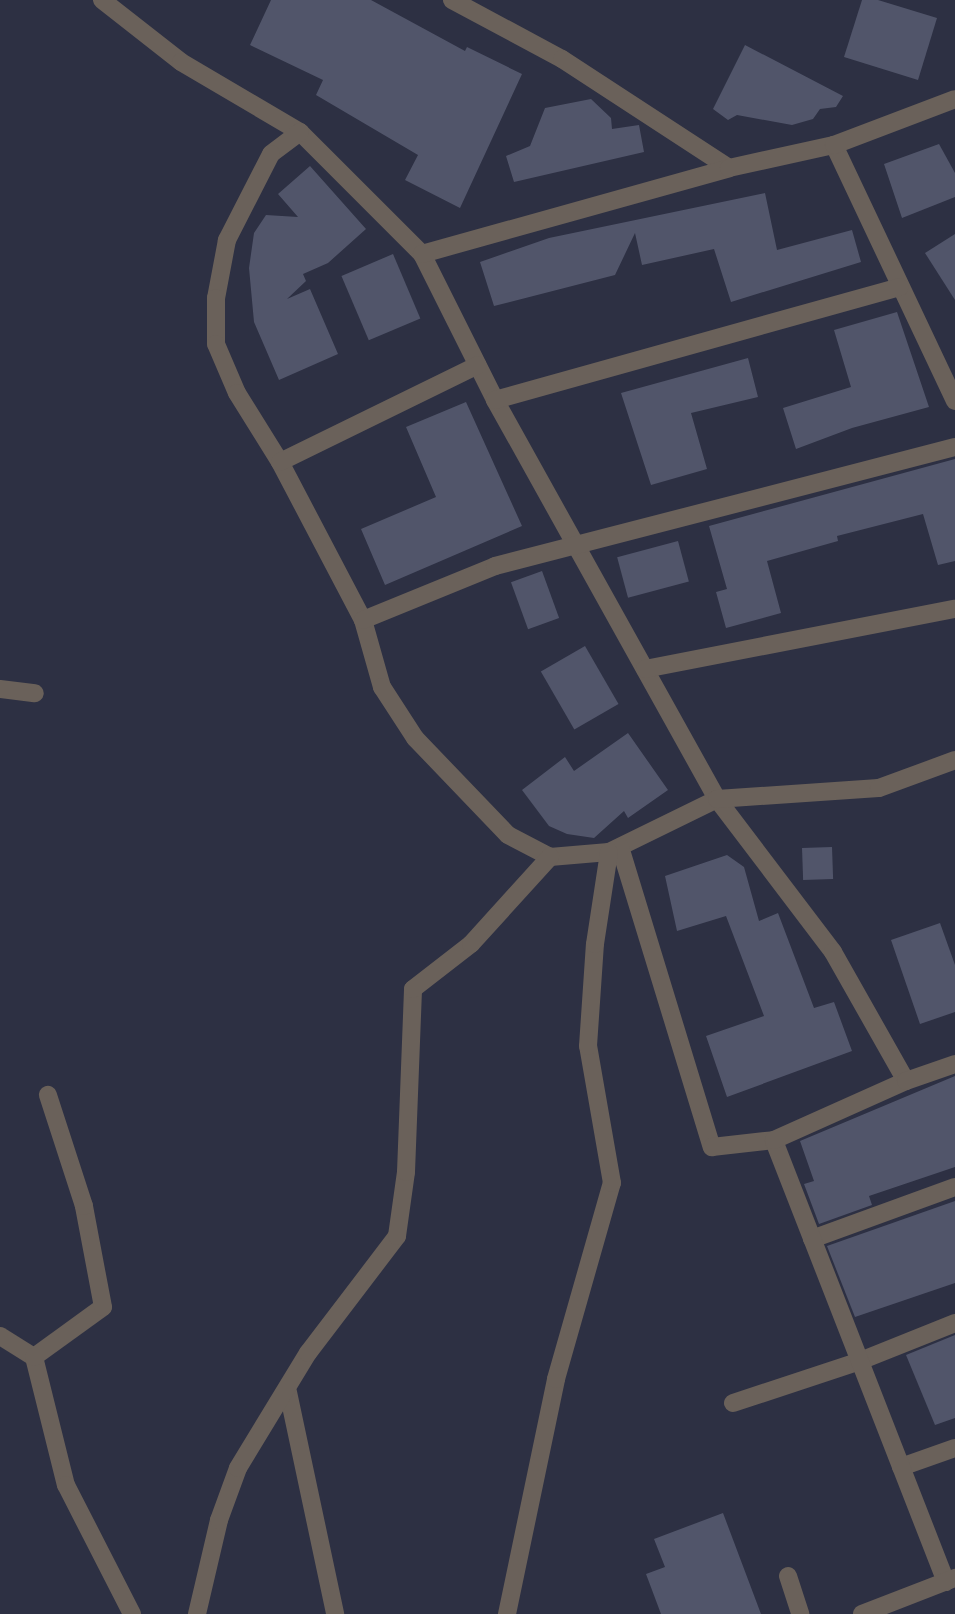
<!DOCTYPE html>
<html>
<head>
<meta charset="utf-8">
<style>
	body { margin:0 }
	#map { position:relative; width:955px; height:1614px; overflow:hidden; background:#2d3043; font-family:"DejaVu Sans",sans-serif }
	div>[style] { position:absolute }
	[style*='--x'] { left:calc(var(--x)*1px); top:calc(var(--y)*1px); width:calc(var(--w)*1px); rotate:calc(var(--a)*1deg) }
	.building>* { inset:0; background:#51556a; transform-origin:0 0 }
	.street>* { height:18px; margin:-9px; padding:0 9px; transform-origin:9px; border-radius:9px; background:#6a615a }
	span { translate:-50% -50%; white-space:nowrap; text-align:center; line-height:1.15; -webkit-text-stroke:5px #171921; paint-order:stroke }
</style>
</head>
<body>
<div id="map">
	<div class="building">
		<div style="clip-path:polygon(271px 0,371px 0,465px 51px,467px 47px,522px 74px,460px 208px,405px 180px,418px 155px,316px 95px,323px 80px,250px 45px)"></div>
		<div style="clip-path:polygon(862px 0,878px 0,937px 18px,918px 80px,844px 57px)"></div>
		<div style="clip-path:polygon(745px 45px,843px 96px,836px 107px,820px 109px,813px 119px,792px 125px,737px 115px,728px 120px,713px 109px)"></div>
		<div style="clip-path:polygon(591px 99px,611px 118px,612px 129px,639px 125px,644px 152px,514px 182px,506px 156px,530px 146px,545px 108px)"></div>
		<div style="clip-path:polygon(939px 144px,955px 173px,955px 197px,902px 218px,884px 164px)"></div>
		<div style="clip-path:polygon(310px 166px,366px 229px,328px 263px,303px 274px,306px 281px,287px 299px,310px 289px,338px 354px,279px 380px,254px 322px,249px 268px,254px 233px,266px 215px,298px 217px,278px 194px)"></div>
		<div style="clip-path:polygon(765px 193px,777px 250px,852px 230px,861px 262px,731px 302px,714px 249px,642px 265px,635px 233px,615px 275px,494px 306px,480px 262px,549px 238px)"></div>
		<div style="clip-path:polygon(955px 234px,955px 300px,925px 253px)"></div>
		<div style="left:393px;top:254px;width:70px;height:56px;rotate:67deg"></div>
		<div style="clip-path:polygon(897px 312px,929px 407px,852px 428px,796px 449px,783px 408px,851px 387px,834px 330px)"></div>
		<div style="clip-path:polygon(748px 358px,758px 397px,691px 413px,707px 469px,651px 485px,621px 393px)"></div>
		<div style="clip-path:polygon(466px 402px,522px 526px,385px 585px,361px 529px,436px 497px,406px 427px)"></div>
		<div style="clip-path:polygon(955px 459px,955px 561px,938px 565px,923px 514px,837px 536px,838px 541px,767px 561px,781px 613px,726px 628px,716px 592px,727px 589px,709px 526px)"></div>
		<div style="left:678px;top:541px;width:42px;height:63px;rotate:75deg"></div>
		<div style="left:542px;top:571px;width:50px;height:33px;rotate:70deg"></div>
		<div style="left:585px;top:646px;width:67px;height:51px;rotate:60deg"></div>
		<div style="clip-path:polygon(628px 733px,668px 790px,628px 818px,624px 811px,594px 838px,567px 834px,549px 826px,522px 790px,565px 757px,574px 771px)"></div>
		<div style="left:832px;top:847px;width:32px;height:30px;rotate:88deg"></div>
		<div style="clip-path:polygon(727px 855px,744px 867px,759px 921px,778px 913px,814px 1008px,834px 1002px,852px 1051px,727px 1097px,706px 1036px,764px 1016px,726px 916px,677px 931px,665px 876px)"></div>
		<div style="clip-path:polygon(940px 923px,955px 965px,955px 1012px,920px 1024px,891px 940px)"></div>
		<div style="clip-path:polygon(955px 1076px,955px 1167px,869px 1196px,872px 1205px,819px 1224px,804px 1184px,814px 1181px,800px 1141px)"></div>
		<div style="clip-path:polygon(955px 1201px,955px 1283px,855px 1317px,827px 1246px)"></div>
		<div style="clip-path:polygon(955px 1335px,955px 1418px,935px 1425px,906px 1355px)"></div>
		<div style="clip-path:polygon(723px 1513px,761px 1614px,661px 1614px,646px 1574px,665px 1567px,654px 1539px)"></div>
	</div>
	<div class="street">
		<div style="--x:102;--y:0;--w:100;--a:38.1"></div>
		<div style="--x:181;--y:62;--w:138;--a:30.5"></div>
		<div style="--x:300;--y:132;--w:173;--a:45"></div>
		<div style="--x:422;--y:254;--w:163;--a:63.4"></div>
		<div style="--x:495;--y:400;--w:457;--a:60.9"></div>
		<div style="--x:717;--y:799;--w:192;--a:52.8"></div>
		<div style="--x:833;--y:952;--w:148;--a:60.5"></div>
		<div style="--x:452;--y:0;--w:125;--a:28.2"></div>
		<div style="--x:562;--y:59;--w:199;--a:33.1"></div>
		<div style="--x:300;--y:132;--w:36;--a:143"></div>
		<div style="--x:271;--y:154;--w:97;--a:117.1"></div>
		<div style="--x:227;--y:240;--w:59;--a:100.7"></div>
		<div style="--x:216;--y:298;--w:46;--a:90"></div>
		<div style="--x:216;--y:344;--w:53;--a:66.8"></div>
		<div style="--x:237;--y:393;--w:81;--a:58.1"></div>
		<div style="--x:280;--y:462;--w:178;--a:62.3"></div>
		<div style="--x:363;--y:620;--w:70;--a:74.2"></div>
		<div style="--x:382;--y:687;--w:61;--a:57.1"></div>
		<div style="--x:415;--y:738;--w:134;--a:46.2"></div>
		<div style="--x:508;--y:835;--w:47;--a:27.6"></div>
		<div style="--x:550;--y:857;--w:59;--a:-4.8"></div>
		<div style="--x:609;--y:852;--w:120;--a:-26.1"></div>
		<div style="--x:717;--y:799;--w:162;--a:-3.9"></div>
		<div style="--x:879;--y:788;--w:81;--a:-20.2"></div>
		<div style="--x:834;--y:145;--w:283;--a:64.7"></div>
		<div style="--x:422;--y:254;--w:319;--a:-15.6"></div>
		<div style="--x:729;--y:168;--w:107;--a:-12.4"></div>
		<div style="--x:834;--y:145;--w:129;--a:-20.8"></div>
		<div style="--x:495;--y:400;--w:420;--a:-15.6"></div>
		<div style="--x:280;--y:462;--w:220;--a:-26.1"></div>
		<div style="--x:363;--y:620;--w:143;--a:-22.2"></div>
		<div style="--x:495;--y:566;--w:475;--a:-14.5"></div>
		<div style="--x:645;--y:669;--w:316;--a:-11"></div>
		<div style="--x:0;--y:689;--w:35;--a:7"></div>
		<div style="--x:620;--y:847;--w:314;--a:73"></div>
		<div style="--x:712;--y:1147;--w:62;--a:-6.4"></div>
		<div style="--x:812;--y:1239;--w:152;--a:-20"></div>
		<div style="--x:0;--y:1336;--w:40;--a:32"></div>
		<div style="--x:34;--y:1357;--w:132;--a:76"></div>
		<div style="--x:66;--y:1485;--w:145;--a:62.9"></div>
		<div style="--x:34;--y:1357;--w:85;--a:-35.9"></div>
		<div style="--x:103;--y:1307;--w:103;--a:-100.7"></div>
		<div style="--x:84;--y:1206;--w:117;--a:-108"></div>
		<div style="--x:288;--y:1392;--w:227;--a:78"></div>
		<div style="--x:733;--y:1403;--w:134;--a:-18.3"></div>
		<div style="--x:860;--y:1361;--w:102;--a:-21.8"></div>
		<div style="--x:901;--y:1467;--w:57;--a:-19.4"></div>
		<div style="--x:788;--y:1576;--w:40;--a:72"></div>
		<div style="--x:946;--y:1582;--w:474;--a:-111.3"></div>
		<div style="--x:774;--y:1140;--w:145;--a:-24.1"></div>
		<div style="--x:906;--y:1081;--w:52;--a:-19.1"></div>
		<div style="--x:197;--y:1614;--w:97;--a:-76.8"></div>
		<div style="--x:219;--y:1520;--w:55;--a:-69.9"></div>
		<div style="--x:238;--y:1468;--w:135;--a:-58.7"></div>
		<div style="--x:308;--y:1353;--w:147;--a:-52.7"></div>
		<div style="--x:397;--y:1236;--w:65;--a:-82"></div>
		<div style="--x:406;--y:1172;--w:183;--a:-87.8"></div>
		<div style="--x:413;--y:989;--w:73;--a:-37.8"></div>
		<div style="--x:471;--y:944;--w:118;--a:-47.8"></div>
		<div style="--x:507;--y:1614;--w:240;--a:-78.2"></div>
		<div style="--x:556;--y:1379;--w:204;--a:-74.1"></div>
		<div style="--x:612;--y:1183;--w:139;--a:-99.9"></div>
		<div style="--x:588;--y:1046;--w:102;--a:-86.1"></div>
		<div style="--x:595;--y:944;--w:93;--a:-81.3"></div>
		<div style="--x:862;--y:1614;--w:100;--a:-21.2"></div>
	</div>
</div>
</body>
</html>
